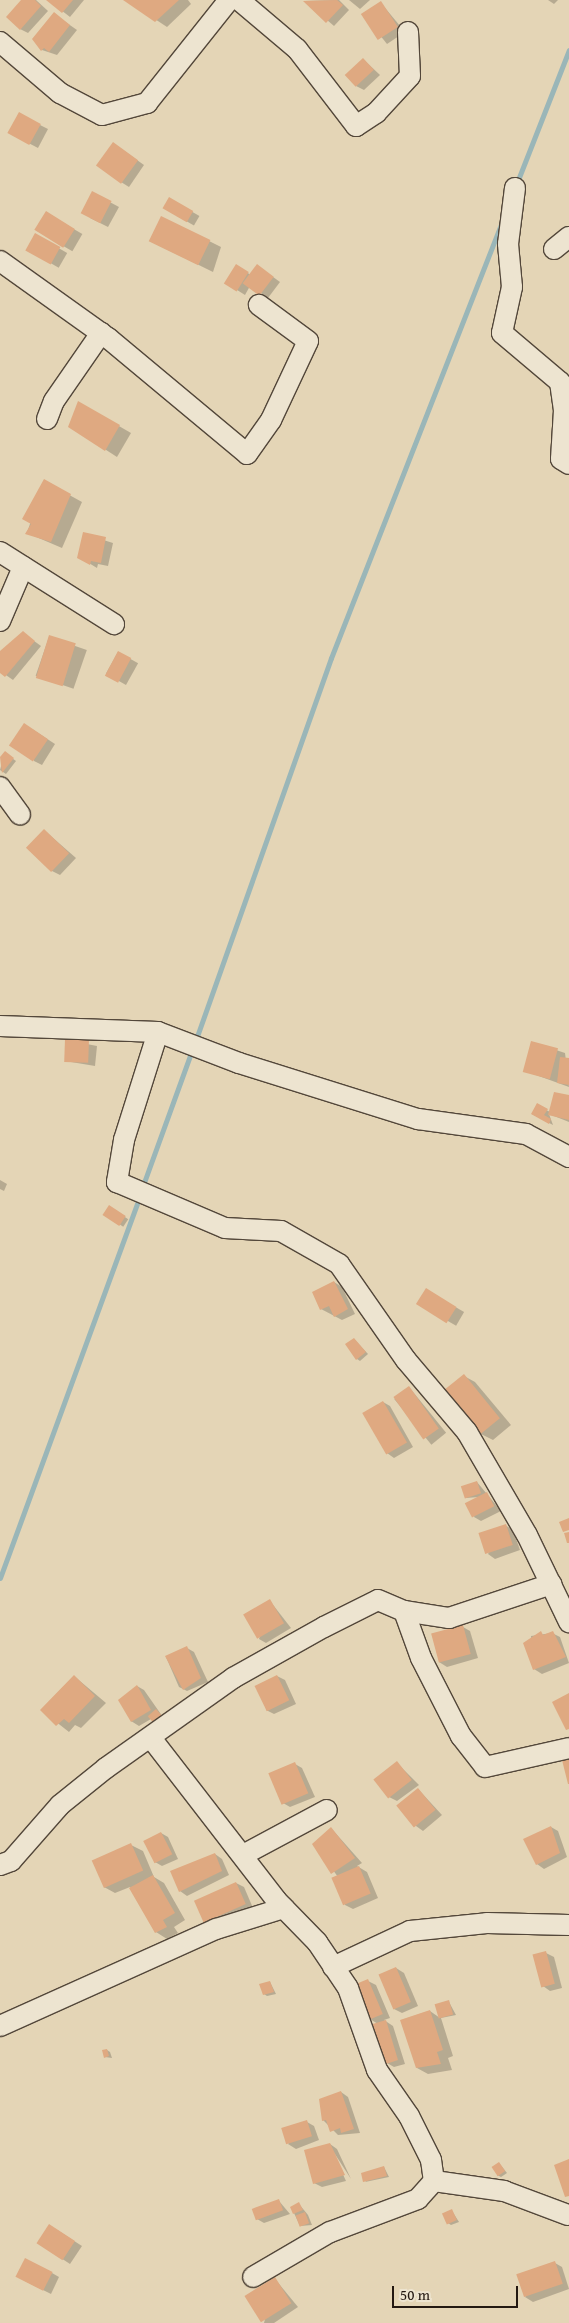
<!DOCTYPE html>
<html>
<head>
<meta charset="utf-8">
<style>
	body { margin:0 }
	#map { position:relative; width:569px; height:2323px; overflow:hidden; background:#e4d5b6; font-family:"Gentium Book Plus",serif }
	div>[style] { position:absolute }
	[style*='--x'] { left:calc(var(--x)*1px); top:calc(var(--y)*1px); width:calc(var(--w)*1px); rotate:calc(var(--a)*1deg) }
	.shadow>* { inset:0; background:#0003; transform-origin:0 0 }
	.stream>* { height:5px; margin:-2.5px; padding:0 2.5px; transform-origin:2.5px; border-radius:2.5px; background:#9ab6b8 }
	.building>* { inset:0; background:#dfa981; transform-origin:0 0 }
	.roads { filter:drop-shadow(1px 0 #53473a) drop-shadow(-1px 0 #53473a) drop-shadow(0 1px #53473a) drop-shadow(0 -1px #53473a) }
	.minor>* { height:20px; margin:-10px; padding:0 10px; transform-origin:10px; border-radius:10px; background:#ede4d0 }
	span { translate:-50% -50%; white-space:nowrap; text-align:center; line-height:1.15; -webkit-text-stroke:5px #ede4d0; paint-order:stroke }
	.scale { position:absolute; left:392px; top:2286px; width:126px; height:22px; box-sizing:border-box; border:2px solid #231811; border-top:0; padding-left:6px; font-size:15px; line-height:18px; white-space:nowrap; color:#231811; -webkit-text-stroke:4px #ede4d0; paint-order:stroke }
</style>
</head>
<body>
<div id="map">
	<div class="shadow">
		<div style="clip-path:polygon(23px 0,36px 0,48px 11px,28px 33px,20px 29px)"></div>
		<div style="clip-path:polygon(48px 0,84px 0,70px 17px)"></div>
		<div style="clip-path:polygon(126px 0,188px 0,191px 4px,167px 27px)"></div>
		<div style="clip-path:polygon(339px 0,349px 10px,334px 26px,305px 1px)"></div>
		<div style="clip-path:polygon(349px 0,370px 0,360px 9px)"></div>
		<div style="clip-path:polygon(548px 0,558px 0,554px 4px)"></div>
		<div style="clip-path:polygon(381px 3px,405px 32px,387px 44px,363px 14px)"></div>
		<div style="clip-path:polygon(54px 14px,77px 30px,57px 55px,42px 50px,34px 39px)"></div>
		<div style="clip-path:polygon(364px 60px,380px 75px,364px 90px,356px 86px)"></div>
		<div style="clip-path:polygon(40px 125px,48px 129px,38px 148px,17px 137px)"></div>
		<div style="clip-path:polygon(120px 148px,144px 165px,129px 187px,121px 182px)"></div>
		<div style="clip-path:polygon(93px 193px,119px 207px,108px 227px,90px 218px)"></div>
		<div style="left:170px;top:199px;width:34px;height:11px;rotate:30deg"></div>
		<div style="left:46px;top:213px;width:42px;height:20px;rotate:30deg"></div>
		<div style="left:36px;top:235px;width:36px;height:17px;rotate:30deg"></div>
		<div style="clip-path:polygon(150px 241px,209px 241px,221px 247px,213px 272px)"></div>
		<div style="clip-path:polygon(236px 266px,251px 275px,258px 266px,280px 282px,268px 298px,250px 286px,245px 295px,226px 283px)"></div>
		<div style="clip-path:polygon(79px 403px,131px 433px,117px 457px,69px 426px)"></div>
		<div style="clip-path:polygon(44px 481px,82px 502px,62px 548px,27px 533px)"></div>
		<div style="clip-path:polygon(84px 534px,113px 543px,108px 566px,98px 564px,97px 568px,79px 557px)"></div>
		<div style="clip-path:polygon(23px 633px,41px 646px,13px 680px,0 671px,0 653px)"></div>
		<div style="left:49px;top:637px;width:40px;height:41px;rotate:19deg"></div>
		<div style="left:118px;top:652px;width:23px;height:25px;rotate:29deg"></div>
		<div style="clip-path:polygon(32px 729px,55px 744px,42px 765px,34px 761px)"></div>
		<div style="clip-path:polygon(5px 753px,16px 761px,6px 774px,0 770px)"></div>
		<div style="clip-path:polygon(45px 831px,76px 858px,60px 875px,52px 871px)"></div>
		<div style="clip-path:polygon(66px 1040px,97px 1046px,95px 1066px,65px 1061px)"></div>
		<div style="clip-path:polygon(532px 1042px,565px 1053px,569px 1087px,525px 1071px)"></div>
		<div style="clip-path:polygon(569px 1097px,569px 1122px,549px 1114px,553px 1125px,532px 1114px,537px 1105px,550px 1112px)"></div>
		<div style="clip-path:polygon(0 1180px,7px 1184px,4px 1191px,0 1189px)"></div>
		<div style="left:110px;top:1207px;width:22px;height:9px;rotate:34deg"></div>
		<div style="clip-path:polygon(334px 1282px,342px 1287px,355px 1314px,342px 1320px,321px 1309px)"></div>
		<div style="left:426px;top:1290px;width:44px;height:16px;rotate:30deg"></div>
		<div style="clip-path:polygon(354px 1339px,368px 1354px,360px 1361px,357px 1359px)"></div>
		<div style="clip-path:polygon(464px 1376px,475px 1382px,511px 1425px,493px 1440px,481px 1434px)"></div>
		<div style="left:409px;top:1387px;width:59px;height:19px;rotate:51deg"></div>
		<div style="clip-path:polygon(383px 1402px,390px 1406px,413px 1447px,394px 1458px,387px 1453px)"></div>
		<div style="clip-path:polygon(477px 1482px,501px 1511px,481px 1521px,474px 1517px,479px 1497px,466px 1498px)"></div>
		<div style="clip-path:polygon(505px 1525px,513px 1530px,520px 1550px,495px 1559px,488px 1554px)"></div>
		<div style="clip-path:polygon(270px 1601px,291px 1628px,266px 1643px,259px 1639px)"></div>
		<div style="clip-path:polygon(463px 1627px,470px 1631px,478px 1658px,447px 1667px,439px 1662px)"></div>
		<div style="clip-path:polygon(552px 1633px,560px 1637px,569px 1663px,542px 1674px,534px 1669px,531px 1636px)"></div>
		<div style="clip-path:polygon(187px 1648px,194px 1652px,208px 1682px,187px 1691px,179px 1687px,166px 1657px)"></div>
		<div style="clip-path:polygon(74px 1676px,106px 1703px,81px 1728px,75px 1725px,69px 1732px,41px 1710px)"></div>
		<div style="clip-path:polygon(277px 1676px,285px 1680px,296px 1704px,274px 1714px,266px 1710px)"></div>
		<div style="clip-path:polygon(137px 1686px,144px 1690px,165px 1720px,151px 1719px,139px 1726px,131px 1721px)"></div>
		<div style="clip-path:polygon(397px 1763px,419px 1785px,397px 1801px,389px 1797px)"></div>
		<div style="clip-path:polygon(295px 1764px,302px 1768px,315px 1797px,290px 1807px,283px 1803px)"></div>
		<div style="clip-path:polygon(418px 1789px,442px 1815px,423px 1831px,416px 1826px)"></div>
		<div style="clip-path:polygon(551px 1827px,558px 1831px,567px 1857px,544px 1869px,537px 1864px)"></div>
		<div style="clip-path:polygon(331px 1828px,362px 1863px,357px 1866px,367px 1872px,378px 1898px,353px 1909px,345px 1905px,338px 1877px,314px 1844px)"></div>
		<div style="clip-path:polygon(161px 1833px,168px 1837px,178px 1859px,162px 1866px,155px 1862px)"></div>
		<div style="clip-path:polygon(131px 1845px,143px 1851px,154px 1877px,164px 1883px,185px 1920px,174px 1927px,178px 1933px,167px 1939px,156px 1932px,130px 1887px,115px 1893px,104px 1887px)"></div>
		<div style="clip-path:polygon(215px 1854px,222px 1859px,229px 1875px,187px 1896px,180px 1891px)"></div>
		<div style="clip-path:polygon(236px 1883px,244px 1887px,253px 1908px,213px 1926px,205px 1922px)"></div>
		<div style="clip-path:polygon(546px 1953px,554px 1957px,562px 1988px,550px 1991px,543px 1986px)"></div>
		<div style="clip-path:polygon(396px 1968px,404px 1973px,418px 2006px,402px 2013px,394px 2009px,380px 1975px)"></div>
		<div style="clip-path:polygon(368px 1981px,376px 1985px,390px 2018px,384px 2020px,393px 2026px,405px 2064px,394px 2067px,387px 2063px,382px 2049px,373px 2045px,378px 2024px,370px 2019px)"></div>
		<div style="clip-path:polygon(270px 1982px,276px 1994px,267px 1996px,264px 1994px)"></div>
		<div style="clip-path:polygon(449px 2002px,456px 2015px,441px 2018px,453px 2056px,448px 2058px,452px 2070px,428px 2074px,417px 2068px,430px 2011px,440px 2018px)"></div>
		<div style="clip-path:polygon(107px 2050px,110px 2052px,112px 2058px,105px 2057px)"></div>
		<div style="clip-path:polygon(341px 2092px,348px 2097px,360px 2133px,338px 2135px,323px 2120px)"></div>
		<div style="clip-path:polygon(307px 2122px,314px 2126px,319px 2140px,296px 2149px,288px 2144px)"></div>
		<div style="clip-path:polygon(330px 2144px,337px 2149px,351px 2179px,331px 2148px,346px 2181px,322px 2187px,314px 2183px)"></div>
		<div style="clip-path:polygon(499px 2163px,507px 2173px,501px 2177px,497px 2175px)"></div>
		<div style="clip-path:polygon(384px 2167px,389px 2177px,365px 2182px)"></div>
		<div style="clip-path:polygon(279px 2201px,290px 2214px,264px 2223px,257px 2219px)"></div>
		<div style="clip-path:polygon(299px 2204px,308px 2215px,312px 2225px,300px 2226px,294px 2213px)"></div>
		<div style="clip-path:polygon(452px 2211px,459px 2222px,451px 2225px,448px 2223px)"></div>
		<div style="clip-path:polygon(57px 2230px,82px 2246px,70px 2264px,38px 2243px)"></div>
		<div style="clip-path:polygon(555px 2263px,562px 2267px,569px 2289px,533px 2302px,525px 2297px)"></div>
		<div style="clip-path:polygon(52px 2273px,59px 2277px,51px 2294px,25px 2281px)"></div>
		<div style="clip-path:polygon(275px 2279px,298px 2307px,274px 2323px,264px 2323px)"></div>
	</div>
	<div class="stream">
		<div style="--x:516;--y:185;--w:145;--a:-68.6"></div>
		<div style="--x:195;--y:1042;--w:407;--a:-70.5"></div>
		<div style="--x:331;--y:658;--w:469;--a:-68.6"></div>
		<div style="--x:142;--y:1188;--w:147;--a:-70.1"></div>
		<div style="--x:0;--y:1578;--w:407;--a:-69.9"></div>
	</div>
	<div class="building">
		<div style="clip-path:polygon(21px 0,35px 0,41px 6px,20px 30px,6px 17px)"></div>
		<div style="clip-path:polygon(46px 0,73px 0,62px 13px)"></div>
		<div style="clip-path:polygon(123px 0,179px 0,155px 22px)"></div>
		<div style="clip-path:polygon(337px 0,343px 5px,326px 23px,303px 1px)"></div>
		<div style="left:381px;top:1px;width:31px;height:24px;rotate:57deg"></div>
		<div style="clip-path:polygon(54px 12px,70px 25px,49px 52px,44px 48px,41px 51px,32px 39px)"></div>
		<div style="left:363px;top:58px;width:16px;height:25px;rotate:47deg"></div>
		<div style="left:19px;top:112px;width:25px;height:24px;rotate:29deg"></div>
		<div style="left:113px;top:142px;width:31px;height:29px;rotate:36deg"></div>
		<div style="left:92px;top:191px;width:22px;height:25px;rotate:27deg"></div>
		<div style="left:169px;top:197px;width:28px;height:13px;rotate:30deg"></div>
		<div style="left:46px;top:211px;width:34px;height:22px;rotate:32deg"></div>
		<div style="left:161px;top:216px;width:55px;height:28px;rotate:26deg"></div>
		<div style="left:35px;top:233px;width:29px;height:20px;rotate:29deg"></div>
		<div style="left:236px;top:264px;width:15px;height:23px;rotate:32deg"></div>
		<div style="left:257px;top:264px;width:21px;height:24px;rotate:37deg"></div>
		<div style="clip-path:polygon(78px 401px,120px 425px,105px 451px,68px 427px)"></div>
		<div style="clip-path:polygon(44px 479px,71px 494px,51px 542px,25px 534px,31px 524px,22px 519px)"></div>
		<div style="clip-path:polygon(83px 532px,106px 537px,101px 563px,91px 561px,90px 565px,77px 558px)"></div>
		<div style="clip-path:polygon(23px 631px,35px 641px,5px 677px,0 673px,0 651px)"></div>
		<div style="left:49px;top:635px;width:28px;height:45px;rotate:17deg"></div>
		<div style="left:118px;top:651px;width:15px;height:28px;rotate:28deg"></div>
		<div style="left:24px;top:723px;width:29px;height:27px;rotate:34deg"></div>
		<div style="clip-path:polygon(5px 751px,14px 758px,2px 773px,0 757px)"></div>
		<div style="left:44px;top:829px;width:35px;height:26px;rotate:44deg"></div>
		<div style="left:65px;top:1039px;width:24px;height:23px;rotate:2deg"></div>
		<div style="left:531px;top:1041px;width:28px;height:32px;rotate:15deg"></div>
		<div style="clip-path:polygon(560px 1057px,569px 1058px,569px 1085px,557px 1083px)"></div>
		<div style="clip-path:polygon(554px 1092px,569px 1095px,569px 1120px,548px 1115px)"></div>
		<div style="clip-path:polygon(537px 1103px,548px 1109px,544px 1115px,551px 1119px,549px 1124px,531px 1114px)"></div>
		<div style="left:109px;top:1205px;width:20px;height:12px;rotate:33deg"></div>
		<div style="clip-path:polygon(334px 1281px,348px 1309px,334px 1317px,329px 1306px,320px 1310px,312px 1292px)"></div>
		<div style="left:426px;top:1288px;width:36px;height:19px;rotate:32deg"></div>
		<div style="clip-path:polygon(354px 1338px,366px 1352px,356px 1360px,345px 1344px)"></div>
		<div style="left:464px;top:1374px;width:57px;height:26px;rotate:51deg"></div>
		<div style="left:409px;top:1386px;width:52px;height:19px;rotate:55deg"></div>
		<div style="left:383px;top:1401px;width:48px;height:24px;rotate:60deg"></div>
		<div style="left:477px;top:1481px;width:13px;height:17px;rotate:72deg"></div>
		<div style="left:487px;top:1492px;width:16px;height:25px;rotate:63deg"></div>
		<div style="clip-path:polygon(569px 1518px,569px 1530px,563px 1532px,559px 1522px)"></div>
		<div style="left:506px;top:1524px;width:22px;height:29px;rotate:72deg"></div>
		<div style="clip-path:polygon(569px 1532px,569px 1543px,567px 1543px,564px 1533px)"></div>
		<div style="left:270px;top:1599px;width:28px;height:31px;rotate:60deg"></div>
		<div style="left:463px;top:1625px;width:30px;height:33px;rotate:75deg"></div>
		<div style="clip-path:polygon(541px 1631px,543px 1635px,553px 1631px,566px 1657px,533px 1670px,523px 1643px)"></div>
		<div style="clip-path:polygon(187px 1646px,201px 1678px,183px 1690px,165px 1656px)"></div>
		<div style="clip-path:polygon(74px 1675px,95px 1696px,69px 1723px,64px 1719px,56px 1726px,40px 1710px)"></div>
		<div style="left:277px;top:1675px;width:28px;height:25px;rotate:64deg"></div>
		<div style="clip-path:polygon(137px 1685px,151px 1710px,131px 1722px,118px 1700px)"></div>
		<div style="clip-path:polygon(569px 1693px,569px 1729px,566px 1730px,552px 1702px)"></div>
		<div style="left:156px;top:1709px;width:11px;height:11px;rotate:49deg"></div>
		<div style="clip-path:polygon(569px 1758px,569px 1784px,568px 1784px,562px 1760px)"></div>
		<div style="left:397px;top:1761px;width:24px;height:30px;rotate:52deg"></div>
		<div style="left:295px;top:1762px;width:34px;height:29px;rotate:67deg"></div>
		<div style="left:418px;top:1788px;width:28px;height:28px;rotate:51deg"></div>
		<div style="clip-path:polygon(551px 1826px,560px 1853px,536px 1865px,523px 1839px)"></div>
		<div style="clip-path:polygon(331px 1827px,355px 1858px,331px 1874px,312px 1844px)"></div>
		<div style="left:161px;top:1832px;width:25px;height:20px;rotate:63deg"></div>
		<div style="left:131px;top:1843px;width:30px;height:43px;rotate:66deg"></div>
		<div style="clip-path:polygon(215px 1853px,222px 1871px,179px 1892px,170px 1871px)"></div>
		<div style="left:359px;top:1866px;width:30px;height:30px;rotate:67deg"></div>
		<div style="clip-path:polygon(153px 1875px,175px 1913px,163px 1920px,167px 1927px,155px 1933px,129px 1888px)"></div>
		<div style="left:236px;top:1882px;width:24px;height:46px;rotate:66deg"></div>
		<div style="left:546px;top:1951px;width:34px;height:14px;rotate:75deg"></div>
		<div style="left:396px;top:1967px;width:38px;height:19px;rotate:67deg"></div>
		<div style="left:368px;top:1979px;width:38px;height:15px;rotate:67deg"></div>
		<div style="clip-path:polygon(270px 1981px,274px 1992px,263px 1995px,259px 1984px)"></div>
		<div style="left:449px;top:2000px;width:15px;height:15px;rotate:74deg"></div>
		<div style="clip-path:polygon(430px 2010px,443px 2050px,437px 2052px,441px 2064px,416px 2068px,400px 2020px)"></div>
		<div style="clip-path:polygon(386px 2020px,398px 2060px,386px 2064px,379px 2044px,372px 2046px,366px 2026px)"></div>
		<div style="clip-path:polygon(107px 2049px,109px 2056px,104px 2058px,102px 2050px)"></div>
		<div style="clip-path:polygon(341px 2091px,354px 2129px,341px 2133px,340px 2128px,330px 2132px,326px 2120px,322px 2121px,319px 2099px)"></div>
		<div style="left:307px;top:2120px;width:17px;height:27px;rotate:73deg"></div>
		<div style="clip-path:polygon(330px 2143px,345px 2175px,313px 2184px,304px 2150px)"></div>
		<div style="clip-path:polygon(569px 2159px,569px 2196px,565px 2197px,554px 2165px)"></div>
		<div style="left:499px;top:2162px;width:11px;height:9px;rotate:56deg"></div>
		<div style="clip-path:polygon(384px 2166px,387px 2176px,363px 2182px,361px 2173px)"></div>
		<div style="left:279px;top:2199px;width:12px;height:29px;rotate:70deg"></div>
		<div style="clip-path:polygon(299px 2202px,303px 2210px,293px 2214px,290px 2207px)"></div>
		<div style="left:452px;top:2209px;width:12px;height:11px;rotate:66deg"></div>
		<div style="left:305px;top:2212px;width:12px;height:10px;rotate:70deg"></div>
		<div style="left:49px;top:2224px;width:31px;height:23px;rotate:33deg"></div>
		<div style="left:25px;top:2258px;width:31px;height:21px;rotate:27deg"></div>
		<div style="left:555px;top:2261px;width:24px;height:41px;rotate:71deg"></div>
		<div style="left:275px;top:2277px;width:31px;height:36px;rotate:58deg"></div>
	</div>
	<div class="roads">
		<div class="minor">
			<div style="--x:239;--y:0;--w:76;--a:40.2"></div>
			<div style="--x:297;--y:49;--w:97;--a:52.5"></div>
			<div style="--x:356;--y:126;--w:24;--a:-33"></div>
			<div style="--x:376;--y:113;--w:50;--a:-47.4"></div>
			<div style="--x:410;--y:76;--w:44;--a:-92.6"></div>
			<div style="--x:0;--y:42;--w:79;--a:40.4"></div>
			<div style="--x:60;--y:93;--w:47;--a:27.6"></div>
			<div style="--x:102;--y:115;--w:47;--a:-14.9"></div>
			<div style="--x:147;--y:103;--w:132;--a:-51.5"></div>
			<div style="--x:515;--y:188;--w:56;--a:97.1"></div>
			<div style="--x:508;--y:244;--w:43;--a:84.7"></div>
			<div style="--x:512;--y:287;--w:47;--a:102.3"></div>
			<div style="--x:502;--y:333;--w:76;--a:40.2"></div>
			<div style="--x:560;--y:382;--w:28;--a:82"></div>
			<div style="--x:564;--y:410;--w:49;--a:93.5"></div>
			<div style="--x:561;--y:459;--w:9;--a:32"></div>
			<div style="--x:554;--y:249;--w:19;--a:-39"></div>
			<div style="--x:0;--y:261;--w:133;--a:35.5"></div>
			<div style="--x:108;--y:338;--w:181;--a:39.8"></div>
			<div style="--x:247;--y:454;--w:42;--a:-54.8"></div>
			<div style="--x:271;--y:420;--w:87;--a:-64.9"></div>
			<div style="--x:308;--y:341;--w:61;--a:-143.7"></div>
			<div style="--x:47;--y:419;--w:19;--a:-69"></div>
			<div style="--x:54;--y:401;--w:83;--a:-55.3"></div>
			<div style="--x:0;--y:552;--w:135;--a:32.3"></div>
			<div style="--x:0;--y:621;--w:59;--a:-66.9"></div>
			<div style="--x:0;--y:787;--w:34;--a:54"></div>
			<div style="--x:0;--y:1026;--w:158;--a:2.2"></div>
			<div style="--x:158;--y:1032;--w:87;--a:20.9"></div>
			<div style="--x:239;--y:1063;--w:188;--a:17.4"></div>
			<div style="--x:418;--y:1119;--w:109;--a:7.9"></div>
			<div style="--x:526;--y:1134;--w:49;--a:28.1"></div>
			<div style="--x:158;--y:1032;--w:113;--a:107.5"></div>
			<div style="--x:124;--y:1140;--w:43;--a:99.5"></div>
			<div style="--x:117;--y:1182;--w:117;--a:23.1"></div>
			<div style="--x:225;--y:1228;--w:56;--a:3.1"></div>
			<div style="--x:281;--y:1231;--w:67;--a:29.6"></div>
			<div style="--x:339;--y:1264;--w:117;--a:55.1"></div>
			<div style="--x:406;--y:1360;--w:94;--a:49.7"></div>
			<div style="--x:467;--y:1432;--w:119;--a:59.8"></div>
			<div style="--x:527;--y:1535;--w:97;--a:64.2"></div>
			<div style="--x:404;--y:1611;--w:50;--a:70.1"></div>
			<div style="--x:421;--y:1658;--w:88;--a:62.9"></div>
			<div style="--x:461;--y:1736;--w:39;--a:52"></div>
			<div style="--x:485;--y:1767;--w:86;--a:-12.7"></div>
			<div style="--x:151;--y:1738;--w:205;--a:52.3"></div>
			<div style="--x:276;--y:1900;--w:59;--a:45.7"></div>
			<div style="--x:317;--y:1942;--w:55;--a:56"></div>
			<div style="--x:348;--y:1988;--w:87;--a:70.5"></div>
			<div style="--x:377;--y:2070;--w:56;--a:55.2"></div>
			<div style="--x:409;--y:2116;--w:49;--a:63.4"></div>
			<div style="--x:431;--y:2160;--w:21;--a:82"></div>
			<div style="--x:434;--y:2181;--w:24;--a:132"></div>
			<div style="--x:418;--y:2199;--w:94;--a:159.4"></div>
			<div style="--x:330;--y:2232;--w:89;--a:149.7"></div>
			<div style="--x:243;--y:1855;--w:95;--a:-28.2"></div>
			<div style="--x:0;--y:1865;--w:12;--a:-20"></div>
			<div style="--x:11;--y:1861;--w:74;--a:-48.8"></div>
			<div style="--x:60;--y:1805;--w:59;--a:-38.8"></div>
			<div style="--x:106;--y:1768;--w:156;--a:-35.3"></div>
			<div style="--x:233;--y:1678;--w:104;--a:-29.3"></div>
			<div style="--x:324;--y:1627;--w:60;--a:-26.6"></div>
			<div style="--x:378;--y:1600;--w:28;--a:23"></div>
			<div style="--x:404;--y:1611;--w:46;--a:8.8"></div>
			<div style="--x:449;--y:1618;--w:108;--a:-18.4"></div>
			<div style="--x:333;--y:1967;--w:85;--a:-25.1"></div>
			<div style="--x:410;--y:1931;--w:77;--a:-5.9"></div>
			<div style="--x:487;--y:1923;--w:82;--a:1.4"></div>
			<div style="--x:0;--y:2026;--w:237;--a:-24.2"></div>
			<div style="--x:216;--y:1929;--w:71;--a:-17.2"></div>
			<div style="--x:434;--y:2181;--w:71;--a:8.1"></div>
			<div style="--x:504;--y:2191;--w:68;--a:20.6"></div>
		</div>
	</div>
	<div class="scale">50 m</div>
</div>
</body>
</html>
